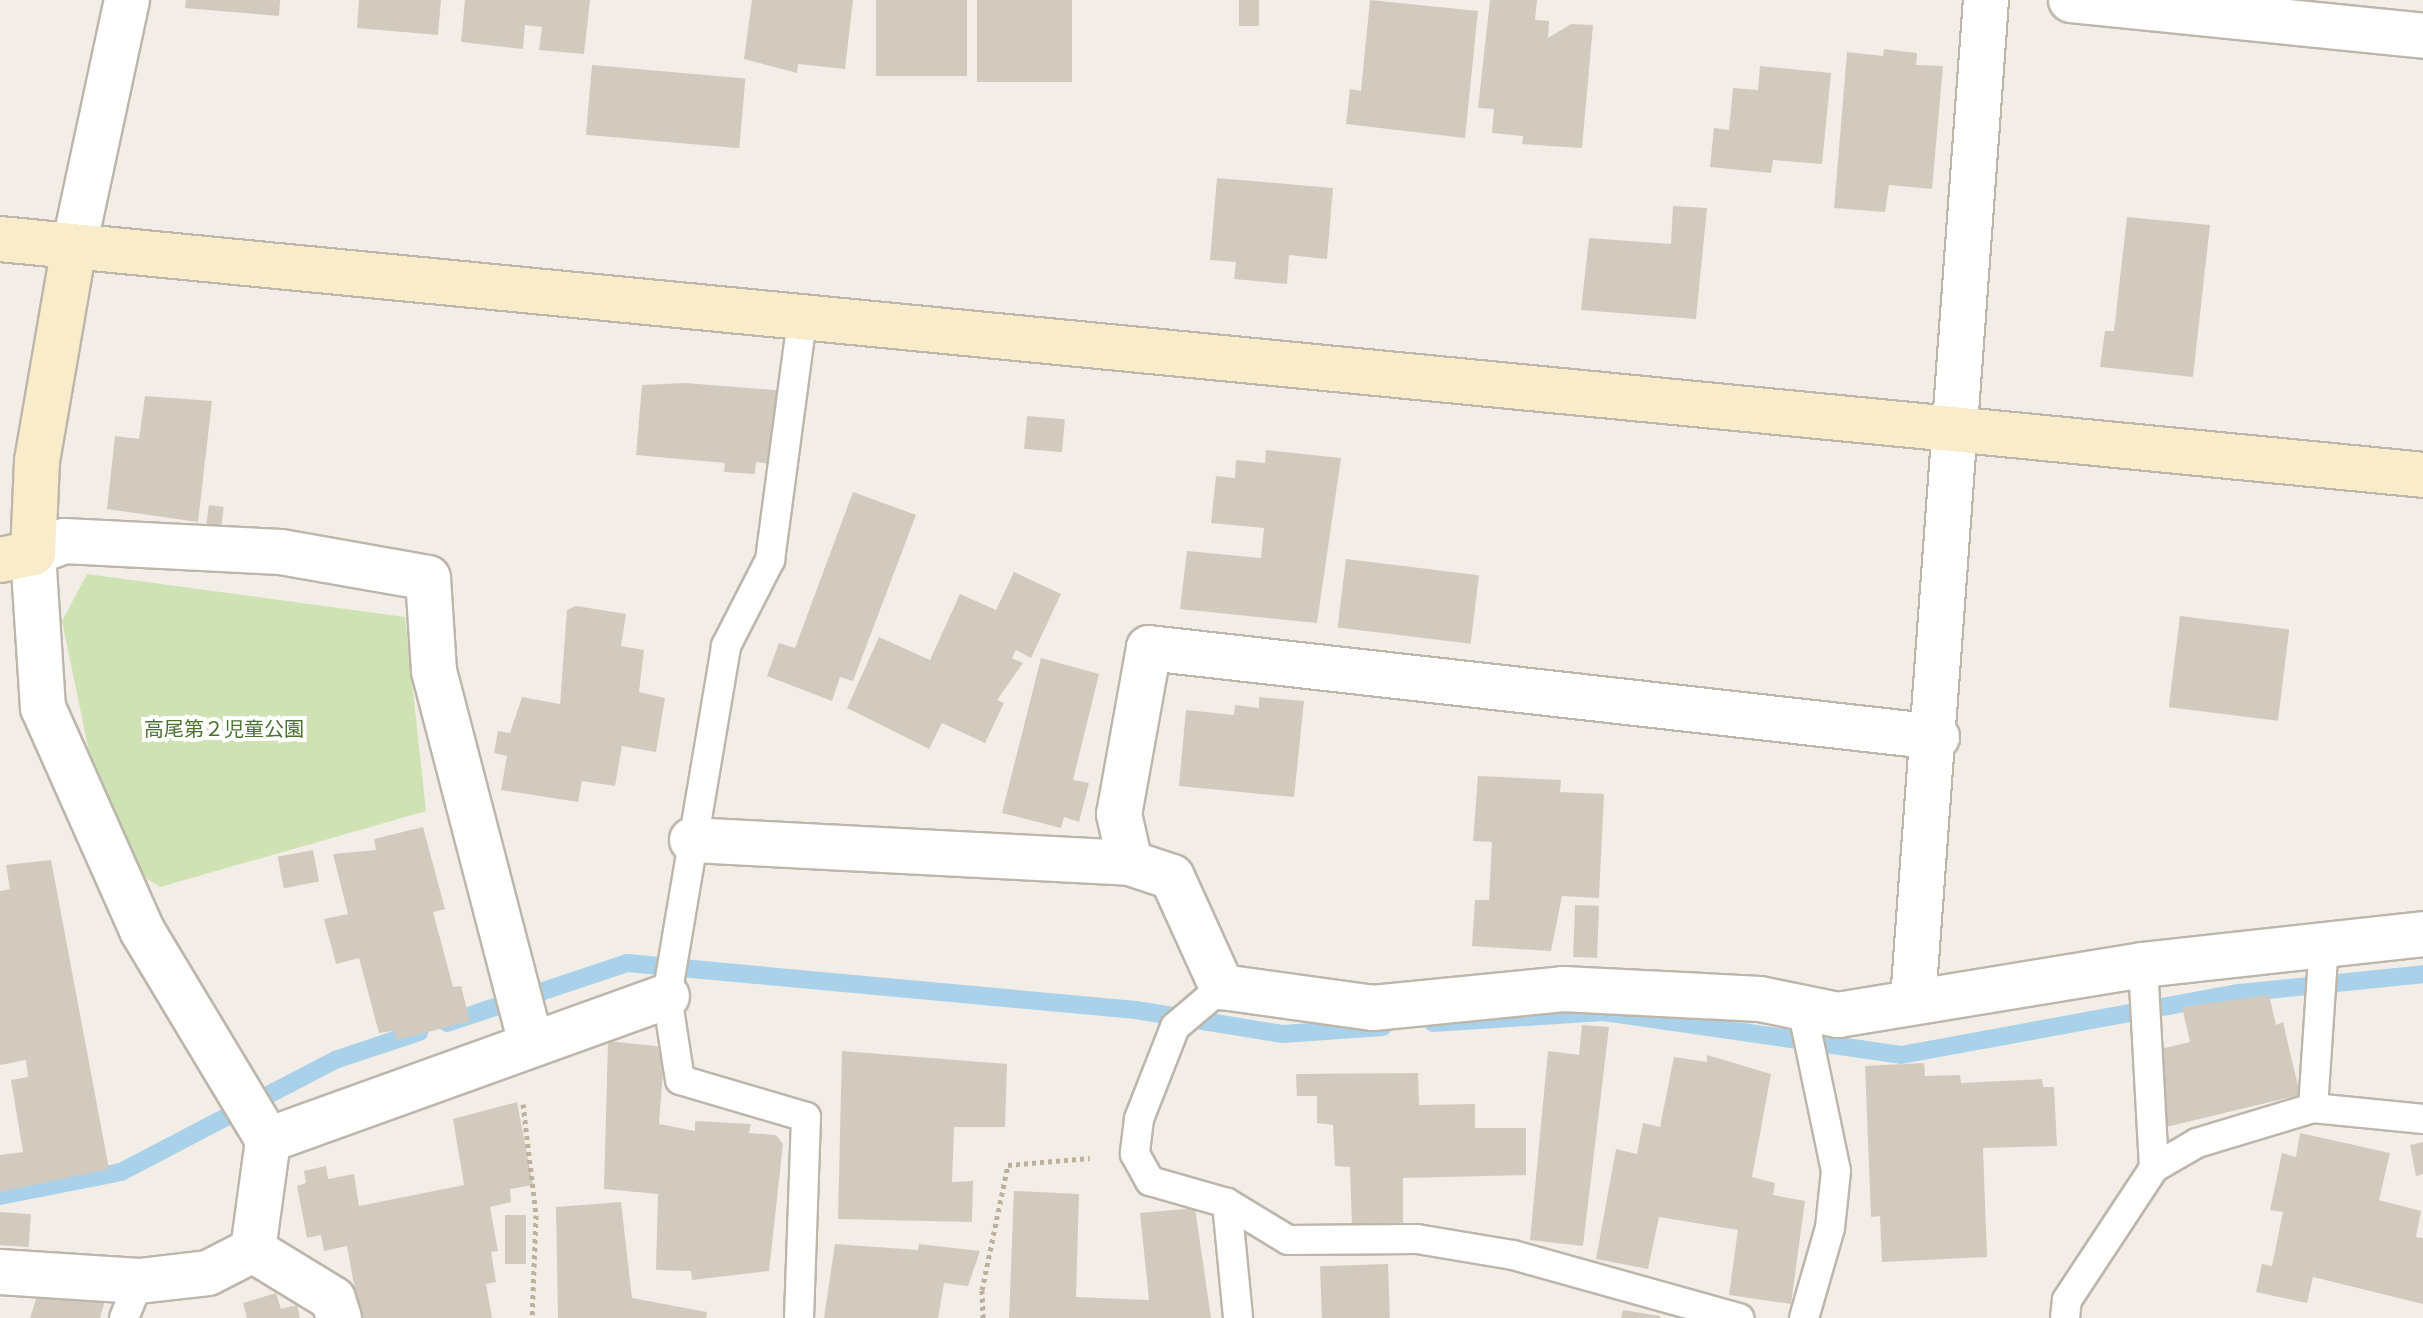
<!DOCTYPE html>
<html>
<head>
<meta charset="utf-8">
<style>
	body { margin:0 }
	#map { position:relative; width:2423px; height:1318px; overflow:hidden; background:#f2eee7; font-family:"IBM Plex Sans","Noto Sans JP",sans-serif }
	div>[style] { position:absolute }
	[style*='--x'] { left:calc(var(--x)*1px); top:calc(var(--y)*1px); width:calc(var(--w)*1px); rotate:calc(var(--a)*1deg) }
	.green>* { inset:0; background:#cfe2b4 }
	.stream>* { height:18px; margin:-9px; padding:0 9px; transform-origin:9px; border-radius:9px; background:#a9d1e9 }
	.building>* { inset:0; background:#d2cabe; transform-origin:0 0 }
	.path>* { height:5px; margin-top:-2.5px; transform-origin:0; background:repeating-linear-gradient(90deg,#bdb19e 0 4px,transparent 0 8px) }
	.roads { filter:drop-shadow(2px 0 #bcb6ab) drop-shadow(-2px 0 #bcb6ab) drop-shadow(0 2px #bcb6ab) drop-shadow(0 -2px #bcb6ab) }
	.lane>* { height:28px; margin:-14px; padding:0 14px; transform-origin:14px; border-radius:14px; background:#fff }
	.street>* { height:44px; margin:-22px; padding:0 22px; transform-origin:22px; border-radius:22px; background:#fff }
	.secondary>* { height:44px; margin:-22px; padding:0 22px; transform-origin:22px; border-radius:22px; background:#f9ecca }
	span { translate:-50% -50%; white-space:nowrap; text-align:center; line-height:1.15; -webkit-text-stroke:8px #fff; paint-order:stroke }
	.park-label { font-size:20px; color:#4b7130 }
</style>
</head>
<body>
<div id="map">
	<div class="green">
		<div style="clip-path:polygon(87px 574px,405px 617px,426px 811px,160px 887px,110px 854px,62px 621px)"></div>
	</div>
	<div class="stream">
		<div style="--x:447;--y:1023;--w:190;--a:-18.4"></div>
		<div style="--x:627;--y:963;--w:511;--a:5.28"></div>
		<div style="--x:1136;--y:1010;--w:149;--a:9.3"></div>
		<div style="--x:1283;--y:1034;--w:100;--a:-4"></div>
		<div style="--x:1433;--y:1023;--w:171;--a:-3.7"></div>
		<div style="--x:1604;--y:1012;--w:300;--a:8.2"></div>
		<div style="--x:1901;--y:1055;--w:345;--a:-10.4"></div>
		<div style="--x:2240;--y:993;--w:184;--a:-5.9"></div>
		<div style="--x:0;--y:1196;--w:123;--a:-11.2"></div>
		<div style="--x:121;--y:1172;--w:242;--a:-27.6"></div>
		<div style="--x:335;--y:1060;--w:89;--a:-18.4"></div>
	</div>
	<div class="building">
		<div style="clip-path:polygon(186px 0,280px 0,279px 16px,185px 8px)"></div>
		<div style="clip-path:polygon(359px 0,441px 0,438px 35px,357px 28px)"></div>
		<div style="clip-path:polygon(465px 0,590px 0,584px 54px,539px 50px,542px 27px,525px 25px,523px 49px,461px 42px)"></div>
		<div style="clip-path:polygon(752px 0,853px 0,845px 69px,798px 64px,797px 73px,744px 59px)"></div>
		<div style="left:876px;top:0;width:91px;height:76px"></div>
		<div style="left:977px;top:0;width:95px;height:82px"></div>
		<div style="left:1239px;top:0;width:20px;height:26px"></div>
		<div style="clip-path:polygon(1370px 0,1478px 11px,1465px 138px,1346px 124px,1350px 89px,1361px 91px)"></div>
		<div style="clip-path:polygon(1490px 0,1537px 0,1535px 20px,1549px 21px,1548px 38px,1571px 24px,1593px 25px,1582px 148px,1522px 144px,1523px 136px,1492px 133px,1494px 109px,1478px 108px)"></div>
		<div style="clip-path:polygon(1884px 49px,1917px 53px,1916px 65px,1943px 66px,1932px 189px,1889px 185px,1885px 212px,1834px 208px,1847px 52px,1883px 56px)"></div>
		<div style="left:592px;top:65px;width:154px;height:70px;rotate:5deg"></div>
		<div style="clip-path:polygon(1760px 66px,1831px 73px,1822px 164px,1773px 160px,1771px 173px,1710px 167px,1714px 128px,1729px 130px,1733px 88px,1758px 90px)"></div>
		<div style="clip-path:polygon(1217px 178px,1333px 188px,1327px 259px,1289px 255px,1287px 284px,1234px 279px,1236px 262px,1210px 260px)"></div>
		<div style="clip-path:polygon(1673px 206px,1707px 208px,1696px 319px,1581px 310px,1589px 238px,1671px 244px)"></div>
		<div style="clip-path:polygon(2127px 217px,2210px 225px,2193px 377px,2100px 367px,2105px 331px,2114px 331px)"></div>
		<div style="clip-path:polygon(685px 383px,787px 391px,782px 465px,756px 462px,755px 474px,724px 472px,725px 463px,636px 455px,642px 385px)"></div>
		<div style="clip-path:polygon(145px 396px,212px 401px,198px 522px,107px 509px,115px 436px,139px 439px)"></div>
		<div style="left:1027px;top:416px;width:38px;height:33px;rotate:5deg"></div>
		<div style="clip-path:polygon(1266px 450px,1341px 458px,1317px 623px,1180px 609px,1187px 551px,1261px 558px,1264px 528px,1211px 523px,1216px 476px,1235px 478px,1236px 460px,1265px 463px)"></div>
		<div style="clip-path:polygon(853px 492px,916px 515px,853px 681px,840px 677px,832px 701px,767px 676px,779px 643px,795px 648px)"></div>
		<div style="left:209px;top:505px;width:15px;height:21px;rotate:8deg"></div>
		<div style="left:1346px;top:559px;width:134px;height:69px;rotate:7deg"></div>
		<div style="clip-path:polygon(1014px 572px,1061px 594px,1031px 658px,1016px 650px,1012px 658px,1023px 663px,997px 700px,1004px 703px,985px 743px,942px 723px,929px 749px,847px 708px,879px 637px,930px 660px,960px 594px,996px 610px)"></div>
		<div style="clip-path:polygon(576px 606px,626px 614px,621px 646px,644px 650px,639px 692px,665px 698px,656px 752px,622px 746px,615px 786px,582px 781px,578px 802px,501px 790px,507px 756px,494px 753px,498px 731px,510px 733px,522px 697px,560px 704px,567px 610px)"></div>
		<div style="left:2180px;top:616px;width:110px;height:92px;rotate:7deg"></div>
		<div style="clip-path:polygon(1041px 658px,1099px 674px,1073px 780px,1089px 783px,1079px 822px,1064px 817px,1061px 828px,1002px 813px)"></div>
		<div style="clip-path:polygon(1259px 697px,1304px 701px,1294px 797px,1179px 786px,1186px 710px,1234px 715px,1235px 705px,1259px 708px)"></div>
		<div style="clip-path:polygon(1478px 776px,1561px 780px,1560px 792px,1604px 794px,1599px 898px,1562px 896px,1551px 951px,1472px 946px,1475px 900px,1489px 900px,1492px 842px,1473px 841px)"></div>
		<div style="clip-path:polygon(423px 827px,445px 909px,433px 912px,453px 987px,461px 986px,470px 1021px,397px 1040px,394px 1031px,379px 1033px,359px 958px,336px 964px,324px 919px,348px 914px,333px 854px,376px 850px,374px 839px)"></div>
		<div style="left:313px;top:850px;width:32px;height:36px;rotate:79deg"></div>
		<div style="clip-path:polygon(51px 860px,109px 1169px,0 1192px,0 1155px,23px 1152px,11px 1080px,28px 1077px,26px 1060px,0 1065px,0 891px,10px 889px,6px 865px)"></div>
		<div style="left:1575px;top:905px;width:24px;height:52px;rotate:2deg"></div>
		<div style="clip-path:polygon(2269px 995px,2276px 1025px,2283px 1022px,2300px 1095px,2166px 1127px,2156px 1050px,2190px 1042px,2182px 1007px)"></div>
		<div style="clip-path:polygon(1582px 1025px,1609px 1027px,1583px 1246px,1530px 1240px,1548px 1051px,1579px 1055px)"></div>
		<div style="clip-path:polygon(608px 1041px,665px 1047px,659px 1124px,695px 1131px,695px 1121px,751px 1124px,749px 1133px,776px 1135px,783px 1144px,769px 1271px,692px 1280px,691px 1271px,656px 1270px,658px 1194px,604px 1189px)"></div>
		<div style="clip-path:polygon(842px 1051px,1007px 1064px,1005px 1127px,954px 1127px,952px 1182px,973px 1181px,972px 1222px,838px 1219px)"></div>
		<div style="clip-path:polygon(1707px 1055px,1771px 1074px,1752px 1177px,1775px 1183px,1773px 1195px,1805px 1201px,1791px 1304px,1729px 1295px,1738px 1230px,1659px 1217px,1648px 1269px,1596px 1259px,1616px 1149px,1637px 1154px,1643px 1123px,1660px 1127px,1674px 1057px,1707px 1062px)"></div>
		<div style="clip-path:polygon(1924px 1063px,1925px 1076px,1960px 1075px,1961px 1083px,2042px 1079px,2043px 1087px,2054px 1087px,2057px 1146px,1983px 1148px,1987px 1257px,1882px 1262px,1880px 1216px,1871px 1217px,1865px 1066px)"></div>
		<div style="clip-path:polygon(1418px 1073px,1419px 1105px,1475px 1104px,1475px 1128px,1526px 1128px,1526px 1175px,1403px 1178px,1403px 1229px,1352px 1228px,1350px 1167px,1335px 1166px,1333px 1125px,1317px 1123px,1317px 1096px,1297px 1096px,1296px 1074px)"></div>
		<div style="clip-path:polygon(517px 1102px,533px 1185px,510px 1189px,511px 1202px,490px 1207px,498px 1251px,491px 1252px,496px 1282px,486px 1284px,492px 1318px,360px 1318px,347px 1246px,324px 1251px,321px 1235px,307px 1238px,297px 1186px,306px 1183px,304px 1171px,326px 1166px,328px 1179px,354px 1174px,359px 1206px,464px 1185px,453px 1119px)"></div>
		<div style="clip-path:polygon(2300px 1133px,2390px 1153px,2379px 1200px,2421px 1211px,2416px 1237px,2423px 1238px,2423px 1304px,2313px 1277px,2307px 1303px,2256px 1292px,2262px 1264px,2272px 1266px,2283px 1212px,2270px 1210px,2282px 1153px,2296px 1157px)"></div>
		<div style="clip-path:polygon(2423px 1142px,2423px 1174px,2416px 1176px,2410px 1145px)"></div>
		<div style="clip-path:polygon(1014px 1191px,1079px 1194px,1076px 1297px,1149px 1300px,1140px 1213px,1195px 1208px,1211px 1318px,1009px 1318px)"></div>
		<div style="clip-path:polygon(621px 1202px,632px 1298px,707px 1312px,706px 1318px,558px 1318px,556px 1207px)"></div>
		<div style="left:0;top:1212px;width:31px;height:33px;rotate:4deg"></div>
		<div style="left:505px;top:1215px;width:21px;height:49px"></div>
		<div style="clip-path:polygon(835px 1244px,918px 1250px,919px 1244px,980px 1251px,968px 1286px,944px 1283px,938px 1318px,824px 1318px)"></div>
		<div style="left:1388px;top:1264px;width:54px;height:68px;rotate:88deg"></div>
		<div style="clip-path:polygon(78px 1289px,106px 1297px,100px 1318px,30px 1318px,39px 1290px,74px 1300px)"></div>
		<div style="clip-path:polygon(276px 1293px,281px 1309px,297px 1305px,300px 1318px,247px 1318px,243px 1303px)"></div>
		<div style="clip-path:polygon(1623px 1310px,1660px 1316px,1660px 1318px,1621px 1318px)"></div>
	</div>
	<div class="path">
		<div style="--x:523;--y:1104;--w:112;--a:83.3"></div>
		<div style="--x:536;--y:1215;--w:103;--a:92.2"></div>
		<div style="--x:983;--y:1318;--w:28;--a:-92"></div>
		<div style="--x:982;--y:1290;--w:128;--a:-78.3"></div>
		<div style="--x:1008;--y:1165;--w:82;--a:-4.9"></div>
	</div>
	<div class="roads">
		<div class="lane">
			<div style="--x:2143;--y:965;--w:203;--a:86.9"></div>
			<div style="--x:1222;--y:987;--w:62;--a:139.6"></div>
			<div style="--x:1175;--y:1027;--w:99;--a:111.4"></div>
			<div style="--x:1139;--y:1119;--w:35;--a:97"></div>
			<div style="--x:1135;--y:1154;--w:31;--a:61"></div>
			<div style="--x:1150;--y:1181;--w:80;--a:15.9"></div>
			<div style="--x:1227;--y:1203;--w:71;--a:31.2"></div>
			<div style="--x:1288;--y:1240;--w:129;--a:-0.4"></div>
			<div style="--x:1417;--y:1239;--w:97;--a:9.5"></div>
			<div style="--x:1513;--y:1255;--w:235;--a:15.6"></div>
			<div style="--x:1803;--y:1013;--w:161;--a:78.2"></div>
			<div style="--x:1836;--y:1171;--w:57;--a:96"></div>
			<div style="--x:1830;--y:1228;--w:94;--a:106.1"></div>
			<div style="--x:2313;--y:1108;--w:167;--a:-86.2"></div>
			<div style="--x:1227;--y:1203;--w:116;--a:84.5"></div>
			<div style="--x:124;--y:1318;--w:40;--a:-68"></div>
			<div style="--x:799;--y:1318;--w:201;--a:-88"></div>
			<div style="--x:806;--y:1117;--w:131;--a:-163.6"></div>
			<div style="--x:680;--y:1080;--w:85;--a:-98.8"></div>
			<div style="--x:667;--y:996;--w:355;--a:-80.4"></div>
			<div style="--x:726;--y:646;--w:97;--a:-62.9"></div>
			<div style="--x:770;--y:560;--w:243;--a:-82.4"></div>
			<div style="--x:2065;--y:1318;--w:18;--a:-84"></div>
			<div style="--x:2067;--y:1300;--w:158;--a:-56.6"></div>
			<div style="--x:2154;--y:1168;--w:50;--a:-30.2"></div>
			<div style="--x:2197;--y:1143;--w:121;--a:-16.8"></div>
			<div style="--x:2313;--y:1108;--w:111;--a:5.7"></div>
		</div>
		<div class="street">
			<div style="--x:2071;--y:0;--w:354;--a:5.8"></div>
			<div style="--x:74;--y:247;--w:253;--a:-77.9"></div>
			<div style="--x:1937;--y:737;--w:793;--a:-173.56"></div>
			<div style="--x:1149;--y:648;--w:169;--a:100.2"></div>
			<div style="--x:1119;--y:814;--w:50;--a:77.3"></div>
			<div style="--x:1130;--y:863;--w:44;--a:18.4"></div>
			<div style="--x:1172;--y:877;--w:121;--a:65.6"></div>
			<div style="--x:1222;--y:987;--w:152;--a:7.9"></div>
			<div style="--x:1373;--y:1008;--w:191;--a:-5.7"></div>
			<div style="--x:1563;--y:989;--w:197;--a:2.9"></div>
			<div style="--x:1760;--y:999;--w:80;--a:11.6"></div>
			<div style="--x:1838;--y:1015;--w:309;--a:-9.3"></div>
			<div style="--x:2143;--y:965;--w:282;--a:-6.3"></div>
			<div style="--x:692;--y:840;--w:439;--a:3"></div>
			<div style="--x:1913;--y:1001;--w:1004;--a:-85.83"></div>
			<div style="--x:268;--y:1140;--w:424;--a:-19.8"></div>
			<div style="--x:0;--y:1272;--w:139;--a:3.7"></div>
			<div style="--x:139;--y:1281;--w:69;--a:-6.6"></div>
			<div style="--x:208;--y:1273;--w:51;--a:-27.1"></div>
			<div style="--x:339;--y:1318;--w:20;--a:-108"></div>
			<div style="--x:333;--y:1299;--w:94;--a:-148.5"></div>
			<div style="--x:253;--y:1250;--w:111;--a:-82.2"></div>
			<div style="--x:268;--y:1140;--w:245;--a:-121"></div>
			<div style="--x:142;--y:930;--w:243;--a:-114"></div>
			<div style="--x:43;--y:708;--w:155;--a:-93.7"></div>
			<div style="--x:33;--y:553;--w:33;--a:-21"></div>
			<div style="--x:64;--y:541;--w:217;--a:2.9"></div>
			<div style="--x:281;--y:552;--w:149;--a:10"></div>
			<div style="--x:428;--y:578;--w:93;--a:86.3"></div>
			<div style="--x:434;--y:671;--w:381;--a:75.4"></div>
		</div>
		<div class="secondary">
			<div style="--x:0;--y:239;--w:2434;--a:5.56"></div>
			<div style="--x:0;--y:560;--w:34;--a:-12"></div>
			<div style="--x:33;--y:553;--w:92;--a:-87.5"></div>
			<div style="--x:37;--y:461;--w:217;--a:-80.2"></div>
		</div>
	</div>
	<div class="park-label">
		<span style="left:224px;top:728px">高尾第２児童公園</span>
	</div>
</div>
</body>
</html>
